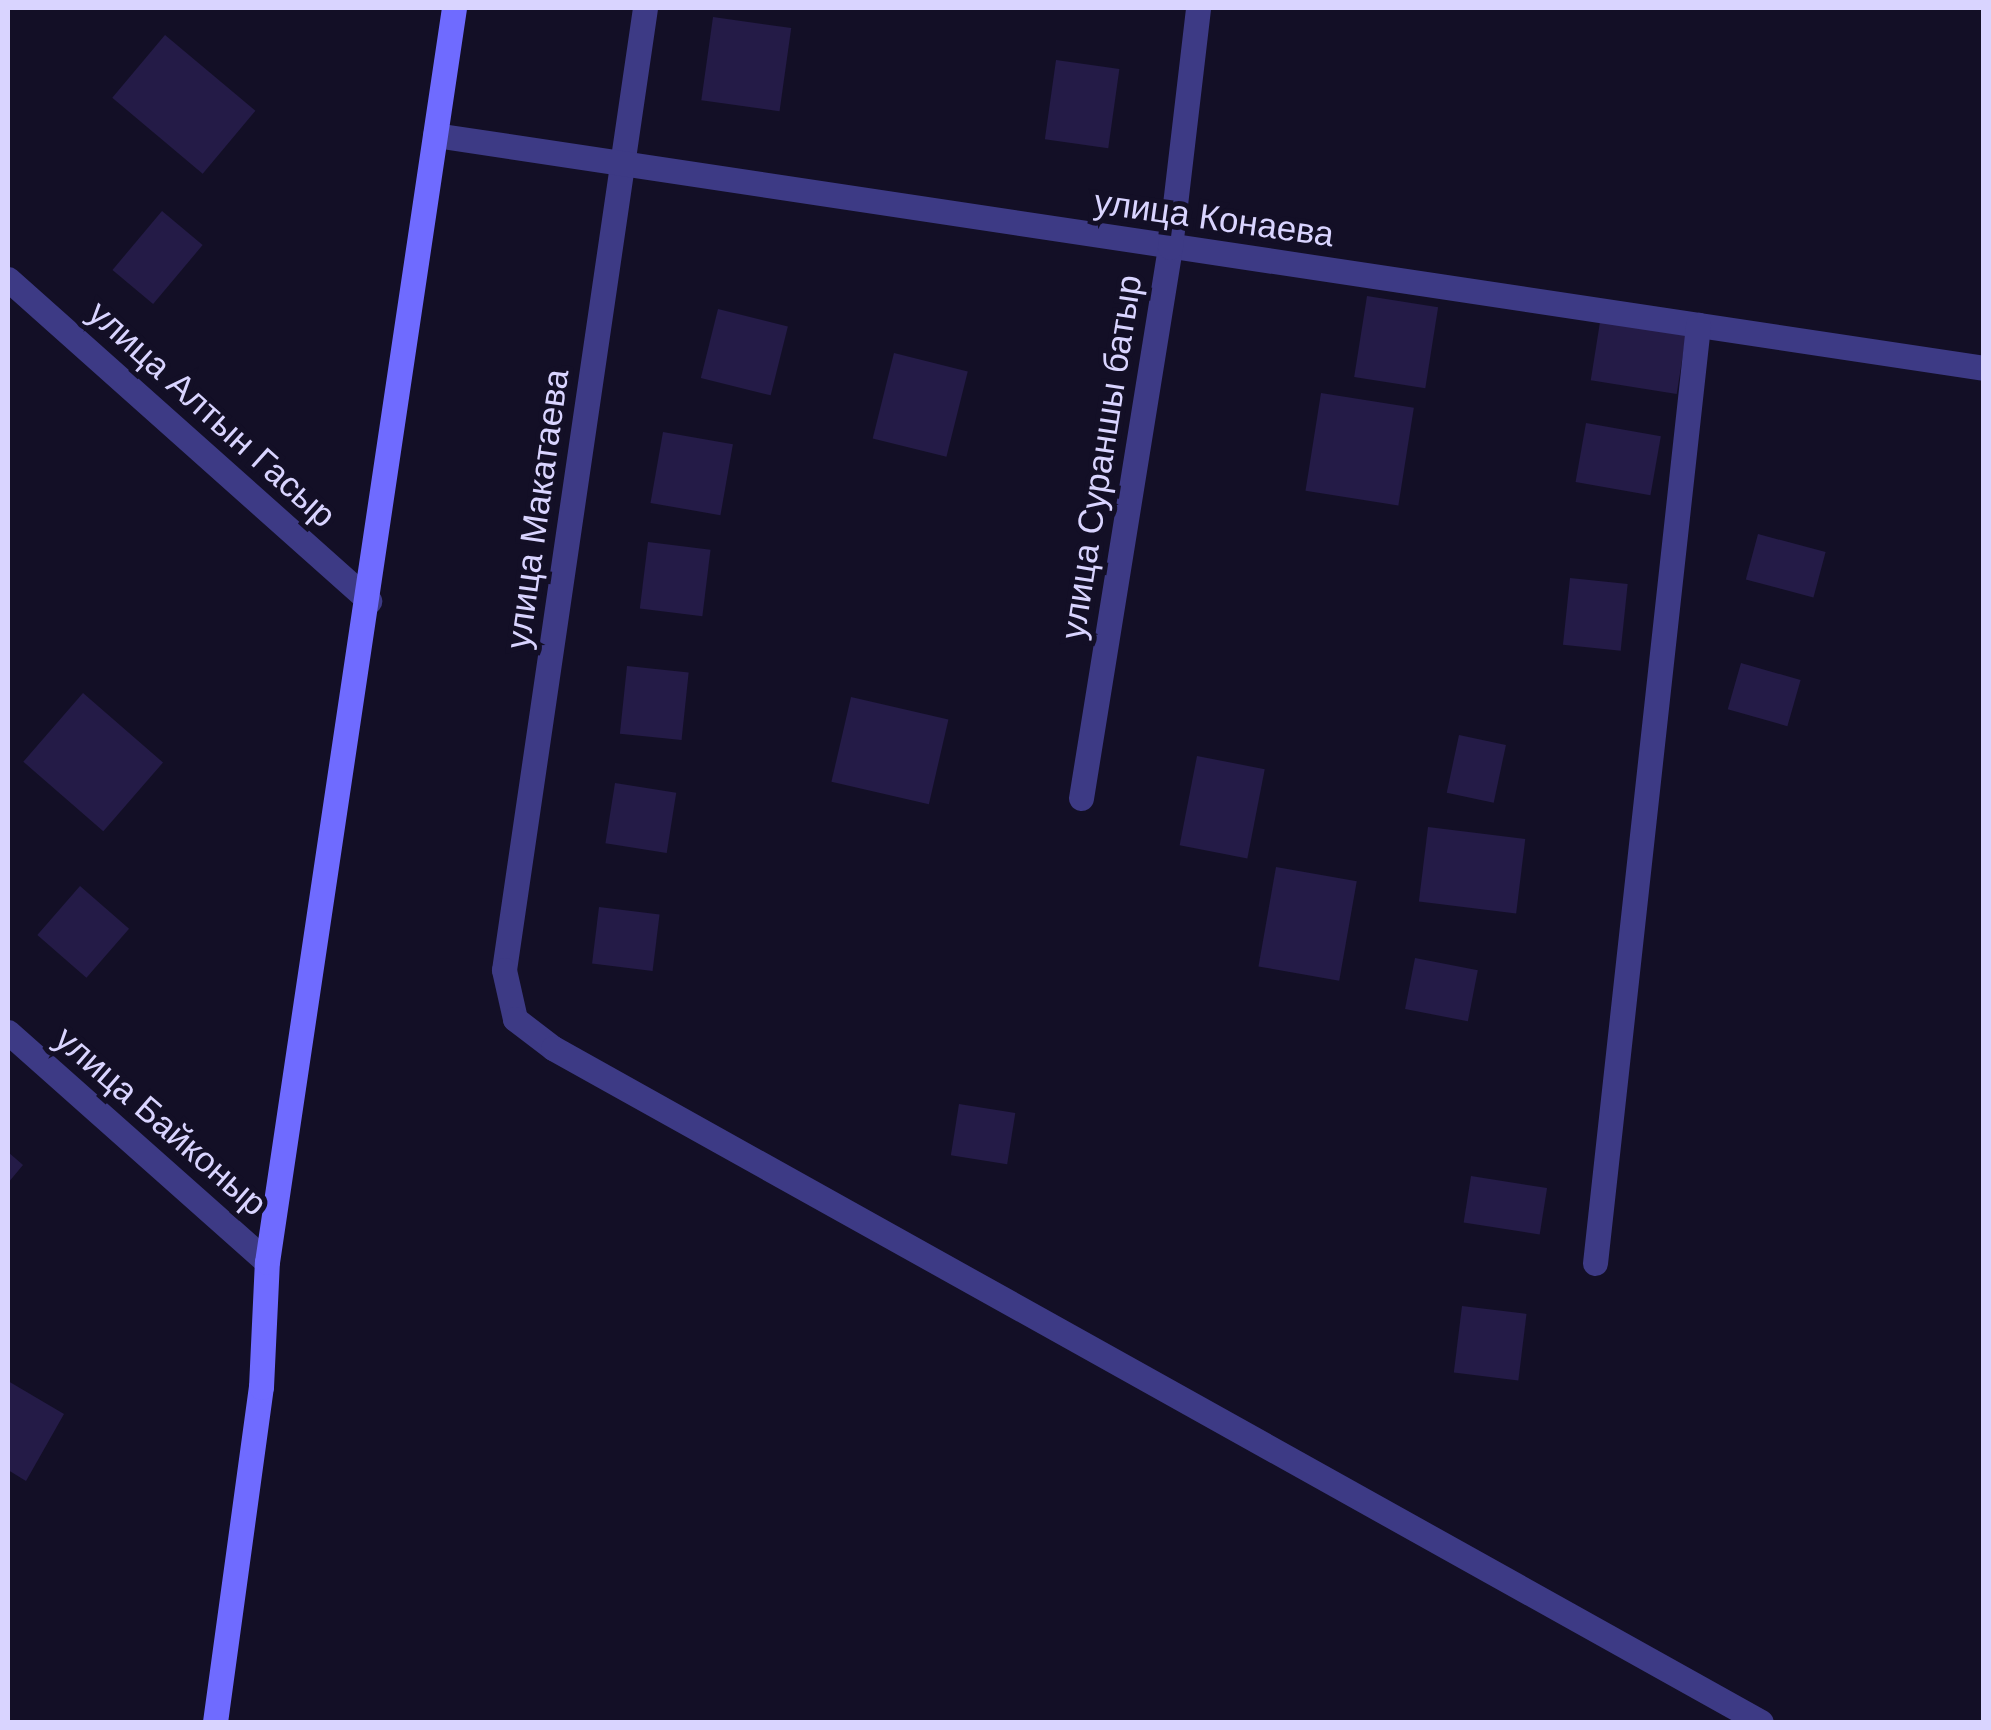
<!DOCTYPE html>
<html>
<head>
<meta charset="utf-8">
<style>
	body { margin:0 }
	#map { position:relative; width:1991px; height:1730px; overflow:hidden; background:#130f26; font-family:Arial,sans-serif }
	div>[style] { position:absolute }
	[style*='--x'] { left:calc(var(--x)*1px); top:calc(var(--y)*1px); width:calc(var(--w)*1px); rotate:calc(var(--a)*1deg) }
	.building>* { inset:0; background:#241b47; transform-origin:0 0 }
	.street>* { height:25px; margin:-12.5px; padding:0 12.5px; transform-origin:12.5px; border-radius:12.5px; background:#3d3a85 }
	.secondary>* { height:25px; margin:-12.5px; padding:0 12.5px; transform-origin:12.5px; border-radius:12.5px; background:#6f6bff }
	span { translate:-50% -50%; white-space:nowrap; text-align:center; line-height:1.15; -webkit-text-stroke:10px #130f26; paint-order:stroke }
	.street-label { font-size:35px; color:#d9d4ff }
	.frame { position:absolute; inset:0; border:10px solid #d9d4ff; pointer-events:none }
</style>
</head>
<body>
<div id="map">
	<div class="building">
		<div style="left:713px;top:17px;width:79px;height:84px;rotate:8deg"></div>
		<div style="left:165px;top:35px;width:118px;height:82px;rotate:40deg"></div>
		<div style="left:1056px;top:60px;width:64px;height:80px;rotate:8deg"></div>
		<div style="left:162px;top:211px;width:53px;height:77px;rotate:40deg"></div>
		<div style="left:1367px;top:296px;width:72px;height:82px;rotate:9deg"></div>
		<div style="left:718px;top:309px;width:72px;height:71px;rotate:14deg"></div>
		<div style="left:1600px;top:322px;width:87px;height:59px;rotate:9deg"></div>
		<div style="left:894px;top:353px;width:76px;height:88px;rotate:14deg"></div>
		<div style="left:1321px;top:393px;width:94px;height:99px;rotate:9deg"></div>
		<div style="left:1586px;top:423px;width:76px;height:60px;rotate:10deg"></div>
		<div style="left:663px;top:432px;width:71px;height:72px;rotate:10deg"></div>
		<div style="left:1758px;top:534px;width:70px;height:47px;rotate:15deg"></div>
		<div style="left:648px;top:542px;width:63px;height:67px;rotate:7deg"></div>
		<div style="left:1570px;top:578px;width:58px;height:67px;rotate:6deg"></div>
		<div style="left:1741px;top:663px;width:62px;height:48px;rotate:16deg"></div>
		<div style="left:627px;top:666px;width:62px;height:68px;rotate:6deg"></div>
		<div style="left:83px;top:693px;width:106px;height:91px;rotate:41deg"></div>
		<div style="left:851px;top:697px;width:100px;height:87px;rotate:13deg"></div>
		<div style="left:1459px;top:735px;width:48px;height:59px;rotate:12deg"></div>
		<div style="left:1197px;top:756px;width:69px;height:91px;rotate:11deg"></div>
		<div style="left:615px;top:783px;width:62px;height:61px;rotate:9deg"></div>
		<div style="left:1428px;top:827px;width:98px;height:75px;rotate:7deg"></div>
		<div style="left:1276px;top:867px;width:82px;height:101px;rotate:10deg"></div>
		<div style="left:80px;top:886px;width:65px;height:65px;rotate:41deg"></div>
		<div style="left:599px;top:907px;width:61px;height:57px;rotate:7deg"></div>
		<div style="left:1415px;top:958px;width:64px;height:52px;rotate:11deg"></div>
		<div style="left:959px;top:1104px;width:57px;height:52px;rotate:9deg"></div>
		<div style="clip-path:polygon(8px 1152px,23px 1165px,8px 1183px)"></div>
		<div style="left:1471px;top:1176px;width:77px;height:47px;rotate:9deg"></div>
		<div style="left:1462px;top:1306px;width:65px;height:67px;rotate:7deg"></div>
		<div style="clip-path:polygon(8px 1381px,64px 1414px,26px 1481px,8px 1470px)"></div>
	</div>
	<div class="street">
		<div style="--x:645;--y:8;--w:972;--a:98.34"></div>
		<div style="--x:504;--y:970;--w:50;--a:77.3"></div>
		<div style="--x:515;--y:1019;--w:48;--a:37.3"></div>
		<div style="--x:553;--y:1048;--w:1383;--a:29.16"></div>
		<div style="--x:435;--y:135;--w:1566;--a:8.55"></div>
		<div style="--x:8;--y:279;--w:484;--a:41.7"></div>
		<div style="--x:1081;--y:798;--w:558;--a:-80.82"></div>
		<div style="--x:1170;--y:247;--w:241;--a:-83.3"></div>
		<div style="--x:8;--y:1032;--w:346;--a:41.6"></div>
		<div style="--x:1595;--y:1263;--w:944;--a:-83.73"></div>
	</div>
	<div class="secondary">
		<div style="--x:215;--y:1722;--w:338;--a:-82.2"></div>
		<div style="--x:261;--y:1387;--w:125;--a:-87.3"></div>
		<div style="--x:267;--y:1262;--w:1268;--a:-81.52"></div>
	</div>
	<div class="street-label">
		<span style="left:1214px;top:218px;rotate:8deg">улица Конаева</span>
		<span style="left:212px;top:414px;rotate:42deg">улица Алтын Гасыр</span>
		<span style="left:1101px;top:457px;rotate:-81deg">улица Сураншы батыр</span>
		<span style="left:537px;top:509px;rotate:-82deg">улица Макатаева</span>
		<span style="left:161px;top:1121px;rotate:41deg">улица Байконыр</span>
	</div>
	<div class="frame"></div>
</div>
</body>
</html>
